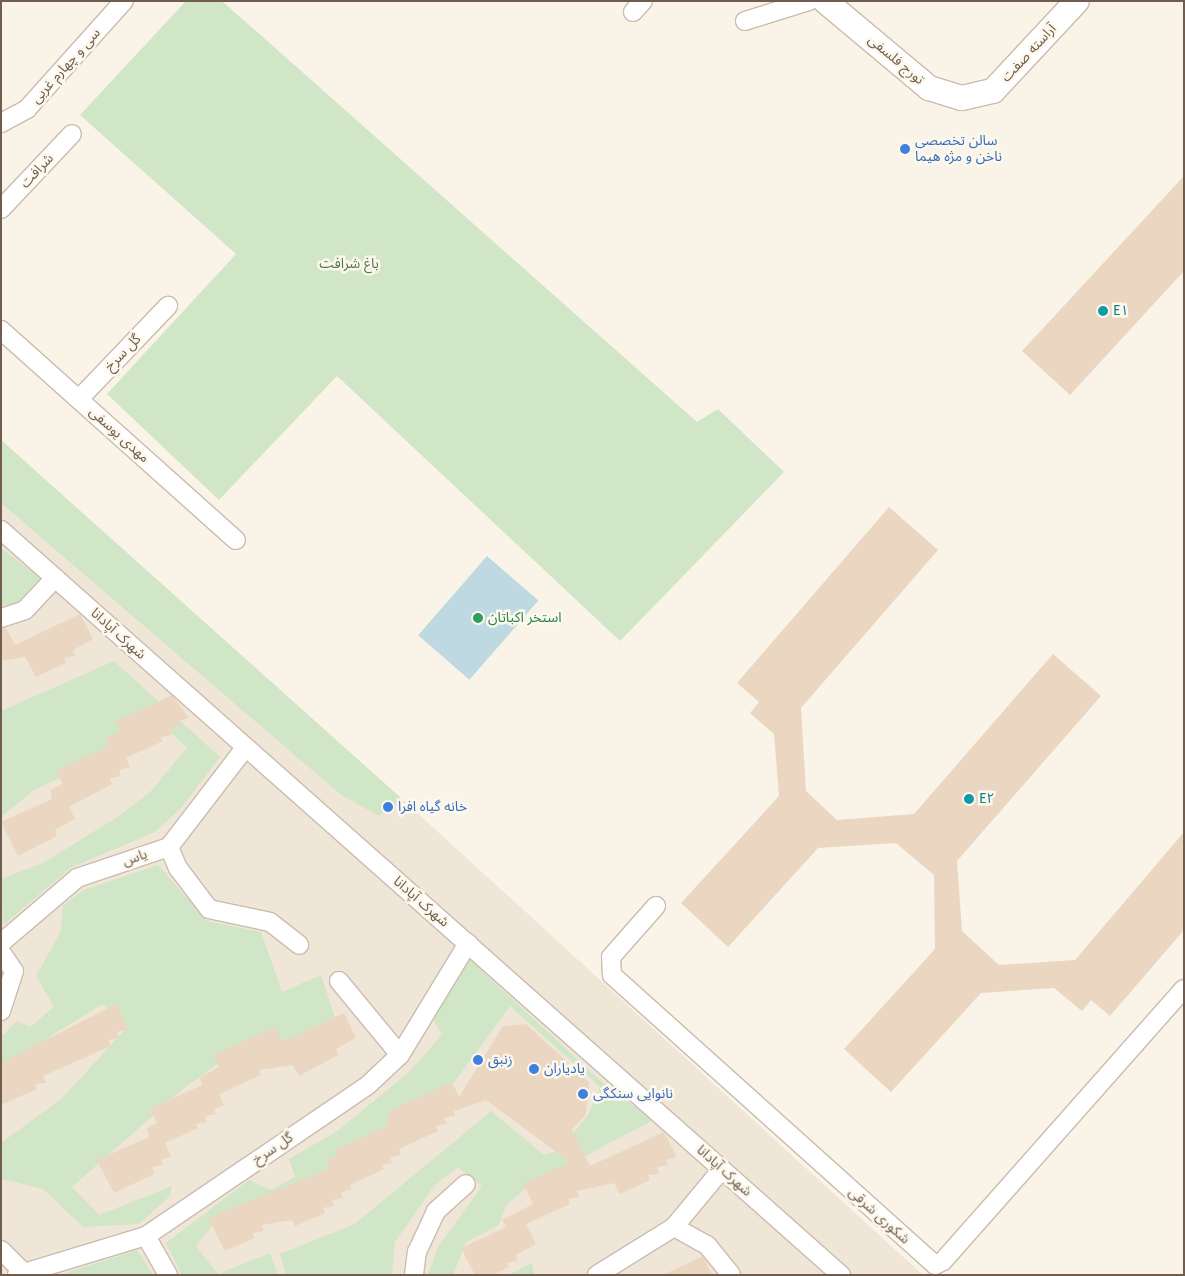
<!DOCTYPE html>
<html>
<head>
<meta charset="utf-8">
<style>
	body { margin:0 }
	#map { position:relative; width:1185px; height:1276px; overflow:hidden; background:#f9f4e7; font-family:"Fira Sans","Noto Sans Arabic",sans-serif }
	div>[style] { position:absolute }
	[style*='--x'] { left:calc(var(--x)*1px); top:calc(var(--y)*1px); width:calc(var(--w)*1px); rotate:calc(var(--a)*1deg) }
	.residential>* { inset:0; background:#f0e6d7 }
	.green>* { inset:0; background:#d1e5c7 }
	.water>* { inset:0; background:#bed9e1; transform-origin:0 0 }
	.building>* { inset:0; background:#ebd6c2 }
	.roads { filter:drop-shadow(1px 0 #cabcaf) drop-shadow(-1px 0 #cabcaf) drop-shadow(0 1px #cabcaf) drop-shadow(0 -1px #cabcaf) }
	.street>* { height:18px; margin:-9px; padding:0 9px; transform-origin:9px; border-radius:9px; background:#fff }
	.secondary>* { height:24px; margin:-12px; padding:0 12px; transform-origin:12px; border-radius:12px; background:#fff }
	.dots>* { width:14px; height:14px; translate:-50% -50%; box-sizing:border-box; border:2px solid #fdf8ed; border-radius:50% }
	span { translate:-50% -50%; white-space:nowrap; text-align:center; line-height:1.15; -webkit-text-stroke:5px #fdf8ed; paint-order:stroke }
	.street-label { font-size:14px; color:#705d4f }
	.shop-label { font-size:14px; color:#366cbe }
	.left { translate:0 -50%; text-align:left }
	.park-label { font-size:14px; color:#557a4c }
	.culture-label { font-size:14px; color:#0d838f }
	.leisure-label { font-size:14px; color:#27864d }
	.frame { position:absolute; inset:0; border:2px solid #705d4f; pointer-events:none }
</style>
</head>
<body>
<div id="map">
	<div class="residential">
		<div style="clip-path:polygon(1px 440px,402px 799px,923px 1275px,1px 1275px)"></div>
	</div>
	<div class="green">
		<div style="clip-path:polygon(186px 1px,222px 1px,697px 422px,718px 409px,784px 472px,620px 641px,337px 376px,219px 500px,107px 394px,236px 254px,80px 115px)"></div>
		<div style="clip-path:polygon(1px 440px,402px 799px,379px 816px,341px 795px,1px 503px)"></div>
		<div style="clip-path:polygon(1px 548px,40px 578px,17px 603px,1px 606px)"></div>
		<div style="clip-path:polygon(114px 661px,220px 757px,183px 806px,155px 832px,72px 867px,3px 925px,1px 879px,43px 863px,119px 816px,151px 791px,187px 748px,151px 714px,107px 756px,34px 790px,1px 817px,1px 711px)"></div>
		<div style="clip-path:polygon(158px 865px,207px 921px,261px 932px,282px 992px,321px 975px,338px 1027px,226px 1058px,184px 1088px,72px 1187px,99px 1215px,172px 1186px,170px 1196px,139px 1224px,83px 1227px,43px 1189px,1px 1179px,1px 1143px,61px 1099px,126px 1029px,103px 1004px,55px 1033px,1px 1079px,1px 1037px,17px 1021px,30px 1027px,54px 1007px,36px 976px,61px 931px,63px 905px,84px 890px)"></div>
		<div style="clip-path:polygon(468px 958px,605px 1085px,653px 1120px,530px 1185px,506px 1205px,499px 1225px,466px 1242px,453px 1275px,428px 1275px,438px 1247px,482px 1186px,458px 1167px,434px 1186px,395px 1242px,392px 1275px,286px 1275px,280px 1254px,355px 1224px,491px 1111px,543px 1154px,559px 1151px,588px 1115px,600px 1087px,510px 1006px,453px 1084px,408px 1108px,314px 1190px,212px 1226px,196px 1246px,218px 1274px,270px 1253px,278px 1275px,182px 1275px,166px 1243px,249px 1180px,271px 1190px,295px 1177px,289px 1159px,336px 1132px,408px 1073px,442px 1035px,433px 1019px)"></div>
		<div style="clip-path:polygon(137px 1250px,153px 1275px,63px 1275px,69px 1272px)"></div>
		<div style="clip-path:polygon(532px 1263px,534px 1275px,509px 1275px)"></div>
	</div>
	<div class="water">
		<div style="left:487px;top:556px;width:68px;height:105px;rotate:41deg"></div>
	</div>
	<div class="building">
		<div style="clip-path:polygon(1184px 176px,1184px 271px,1070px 395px,1022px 351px)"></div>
		<div style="clip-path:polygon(889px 507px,938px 550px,801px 708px,806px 791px,837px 820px,914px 814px,1053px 654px,1101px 696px,957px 861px,962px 931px,999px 965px,1075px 960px,1184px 832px,1184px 930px,1110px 1016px,1091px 1000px,1082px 1011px,1054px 988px,981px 993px,891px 1092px,844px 1049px,935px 949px,934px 875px,896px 843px,818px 848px,728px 947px,681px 903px,779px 796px,774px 734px,750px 713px,759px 702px,737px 683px)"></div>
		<div style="clip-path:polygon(80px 614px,93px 639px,73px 650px,75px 656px,64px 658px,66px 663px,36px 677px,25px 657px,1px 661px,1px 628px,6px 628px,15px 645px)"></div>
		<div style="clip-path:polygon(172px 695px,189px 718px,178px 721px,180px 727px,169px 729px,171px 735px,160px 737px,163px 741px,126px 758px,130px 767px,119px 770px,121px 776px,110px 778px,112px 784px,69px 807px,75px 819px,55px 830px,57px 836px,18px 856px,1px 822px,52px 799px,50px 790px,63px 784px,56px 771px,107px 747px,106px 738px,120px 731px,115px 722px)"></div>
		<div style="clip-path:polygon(116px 1004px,128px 1029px,117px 1032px,119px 1038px,108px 1040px,111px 1046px,43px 1076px,46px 1083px,35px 1084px,37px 1089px,1px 1105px,1px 1063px)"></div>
		<div style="clip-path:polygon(344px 1013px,356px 1038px,336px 1049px,338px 1055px,299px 1076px,293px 1065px,259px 1070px,261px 1075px,219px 1094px,224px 1105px,214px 1109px,216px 1114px,205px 1116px,207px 1122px,196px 1124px,198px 1128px,165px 1143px,171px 1156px,161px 1160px,163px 1165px,152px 1167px,154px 1174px,114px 1193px,97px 1160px,149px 1137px,147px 1128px,157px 1123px,150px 1109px,202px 1085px,200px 1077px,219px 1067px,213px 1055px,275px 1027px,283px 1042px)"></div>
		<div style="clip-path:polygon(526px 1024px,589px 1082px,586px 1114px,572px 1130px,590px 1166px,664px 1132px,677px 1157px,666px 1160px,668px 1165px,657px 1167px,659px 1174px,648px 1175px,650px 1180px,620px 1194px,614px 1183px,577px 1191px,579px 1197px,568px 1199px,570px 1204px,526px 1224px,536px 1244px,516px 1255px,518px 1261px,507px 1263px,509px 1267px,493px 1275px,475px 1275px,461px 1248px,506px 1227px,502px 1220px,533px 1204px,523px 1184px,570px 1162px,486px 1100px,454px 1111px,455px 1116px,444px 1118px,447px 1124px,436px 1126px,438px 1131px,399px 1149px,401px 1155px,390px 1157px,392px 1163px,382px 1165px,384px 1169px,350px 1185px,352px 1189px,341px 1193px,343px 1198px,332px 1200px,334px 1206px,323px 1208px,325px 1213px,295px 1226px,292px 1220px,262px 1225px,264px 1231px,253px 1233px,255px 1238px,225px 1251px,208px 1218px,329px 1169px,327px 1161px,338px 1155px,336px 1150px,387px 1126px,390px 1111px,452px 1082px,459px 1097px,503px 1026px)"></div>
		<div style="clip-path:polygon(703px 1256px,712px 1275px,663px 1275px)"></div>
	</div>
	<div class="roads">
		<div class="street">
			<div style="--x:633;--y:12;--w:15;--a:-48"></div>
			<div style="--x:745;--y:21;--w:67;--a:-17.4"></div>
			<div style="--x:1;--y:123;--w:30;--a:-28"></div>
			<div style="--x:27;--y:109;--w:145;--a:-48.1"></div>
			<div style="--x:1;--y:209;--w:103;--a:-46.6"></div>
			<div style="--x:1;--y:330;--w:315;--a:41.8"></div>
			<div style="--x:79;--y:399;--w:129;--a:-46.3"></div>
			<div style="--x:1;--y:530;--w:1123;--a:41.57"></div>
			<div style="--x:1;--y:618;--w:25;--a:-18"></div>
			<div style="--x:25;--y:610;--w:44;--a:-46.8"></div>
			<div style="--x:169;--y:847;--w:23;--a:67"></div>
			<div style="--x:178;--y:868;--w:51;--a:52.9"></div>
			<div style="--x:209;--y:909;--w:62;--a:12"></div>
			<div style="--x:270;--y:922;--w:37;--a:38"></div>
			<div style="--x:656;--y:906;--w:68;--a:131.4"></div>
			<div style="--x:611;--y:957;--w:18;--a:87"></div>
			<div style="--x:612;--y:975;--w:434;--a:41.9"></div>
			<div style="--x:935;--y:1265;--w:9;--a:-27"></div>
			<div style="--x:943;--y:1261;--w:363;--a:-48.5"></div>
			<div style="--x:1;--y:943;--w:100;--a:-40.5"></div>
			<div style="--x:77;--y:878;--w:97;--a:-18.6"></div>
			<div style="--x:169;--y:847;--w:125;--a:-52.5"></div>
			<div style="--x:1;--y:952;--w:23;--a:56"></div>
			<div style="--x:14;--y:971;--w:42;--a:108"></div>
			<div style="--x:339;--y:981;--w:96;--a:50.5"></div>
			<div style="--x:674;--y:1227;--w:75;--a:-50.4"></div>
			<div style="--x:146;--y:1236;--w:45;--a:60.6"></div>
			<div style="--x:1;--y:1250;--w:30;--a:45"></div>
			<div style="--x:17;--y:1275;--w:135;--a:-16.8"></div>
			<div style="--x:146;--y:1236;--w:268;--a:-34.2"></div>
			<div style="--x:368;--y:1085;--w:44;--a:-43.2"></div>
			<div style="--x:400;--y:1055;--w:131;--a:-58.7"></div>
			<div style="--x:414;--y:1275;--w:23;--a:-83"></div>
			<div style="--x:417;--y:1252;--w:45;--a:-65.1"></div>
			<div style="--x:436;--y:1211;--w:40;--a:-42"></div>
			<div style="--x:597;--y:1275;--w:91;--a:-31.9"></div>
			<div style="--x:674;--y:1227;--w:38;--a:29"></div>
			<div style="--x:707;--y:1245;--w:38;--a:51"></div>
		</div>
		<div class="secondary">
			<div style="--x:825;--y:1;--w:136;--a:39.9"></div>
			<div style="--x:929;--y:88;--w:34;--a:17"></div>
			<div style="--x:962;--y:98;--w:32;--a:-13"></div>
			<div style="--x:993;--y:91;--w:123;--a:-47"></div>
		</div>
	</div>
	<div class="dots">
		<div style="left:905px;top:149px;background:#3f7fe0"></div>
		<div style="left:1103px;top:311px;background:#0f9aa8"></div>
		<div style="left:478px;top:618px;background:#2e9e5b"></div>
		<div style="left:969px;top:799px;background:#0f9aa8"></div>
		<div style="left:388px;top:807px;background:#3f7fe0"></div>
		<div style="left:478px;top:1060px;background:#3f7fe0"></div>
		<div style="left:534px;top:1069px;background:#3f7fe0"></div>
		<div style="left:583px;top:1094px;background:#3f7fe0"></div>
	</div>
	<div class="street-label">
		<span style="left:1029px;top:53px;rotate:-47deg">آراسته صفت</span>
		<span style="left:896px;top:60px;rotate:40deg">تورج فلسفی</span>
		<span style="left:66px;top:66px;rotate:-48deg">سی و چهارم غربی</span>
		<span style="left:37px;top:171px;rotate:-47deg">شرافت</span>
		<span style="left:123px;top:353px;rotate:-46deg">گل سرخ</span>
		<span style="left:119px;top:435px;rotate:42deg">مهدی یوسفی</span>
		<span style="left:118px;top:634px;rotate:42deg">شهرک آپادانا</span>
		<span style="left:135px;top:858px;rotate:-19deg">یاس</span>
		<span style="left:421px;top:902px;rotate:41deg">شهرک آپادانا</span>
		<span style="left:273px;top:1149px;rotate:-34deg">گل سرخ</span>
		<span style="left:724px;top:1171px;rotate:42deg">شهرک آپادانا</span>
		<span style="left:879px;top:1216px;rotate:42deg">شکوری شرقی</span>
	</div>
	<div class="shop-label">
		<span class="left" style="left:915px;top:149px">سالن تخصصی<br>ناخن و مژه هیما</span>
		<span class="left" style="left:398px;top:807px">خانه گیاه افرا</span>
		<span class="left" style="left:488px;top:1060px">زنبق</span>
		<span class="left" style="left:544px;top:1069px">یادیاران</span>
		<span class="left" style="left:593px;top:1094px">نانوایی سنکگی</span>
	</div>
	<div class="park-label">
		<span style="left:349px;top:264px">باغ شرافت</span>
	</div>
	<div class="culture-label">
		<span class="left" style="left:1113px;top:311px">E۱</span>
		<span class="left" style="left:979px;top:799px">E۲</span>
	</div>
	<div class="leisure-label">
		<span class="left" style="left:488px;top:618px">استخر اکباتان</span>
	</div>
	<div class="frame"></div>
</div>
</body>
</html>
